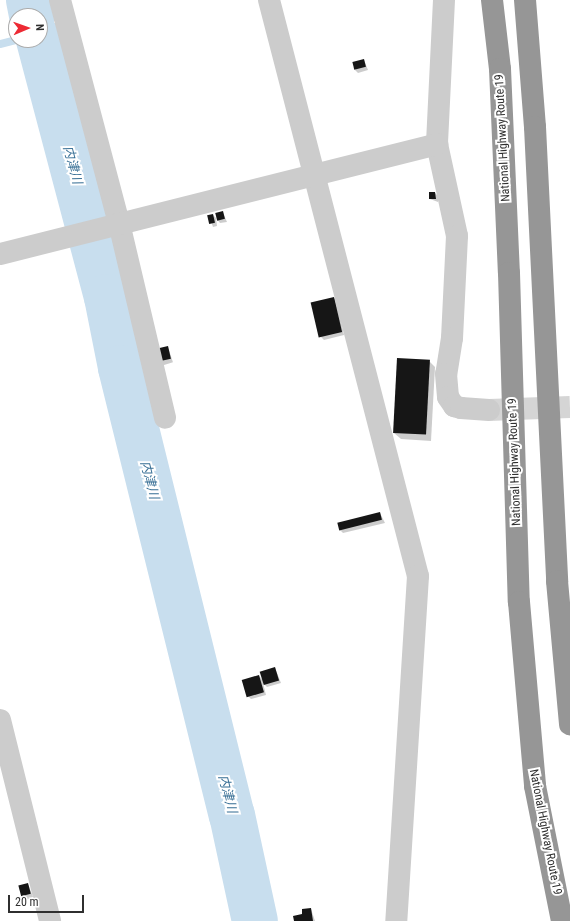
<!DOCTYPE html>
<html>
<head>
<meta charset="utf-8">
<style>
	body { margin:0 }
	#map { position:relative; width:570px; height:921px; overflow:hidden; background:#fff; font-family:"Roboto Condensed","Noto Sans JP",sans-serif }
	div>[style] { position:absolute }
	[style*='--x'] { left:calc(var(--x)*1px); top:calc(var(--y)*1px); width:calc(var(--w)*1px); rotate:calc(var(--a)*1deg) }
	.shadow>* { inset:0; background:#0003; transform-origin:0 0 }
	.stream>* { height:8px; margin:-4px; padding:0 4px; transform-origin:4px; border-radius:4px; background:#c8deee }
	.river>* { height:46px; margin:-23px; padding:0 23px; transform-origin:23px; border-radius:23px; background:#c8deee }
	.building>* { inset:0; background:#161616; transform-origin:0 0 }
	.minor-tunnel>* { height:22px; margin-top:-11px; transform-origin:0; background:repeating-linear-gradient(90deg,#d5d5d5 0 22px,transparent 0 33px) }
	.minor>* { height:22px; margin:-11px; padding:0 11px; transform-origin:11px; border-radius:11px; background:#ccc }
	.highway>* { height:22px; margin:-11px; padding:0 11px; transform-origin:11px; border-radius:11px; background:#969696 }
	span { translate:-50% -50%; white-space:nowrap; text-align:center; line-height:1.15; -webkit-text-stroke:4px #fff; paint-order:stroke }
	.street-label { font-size:12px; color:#2f2f2f }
	.water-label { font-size:13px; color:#397096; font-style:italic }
	.north { position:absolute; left:8px; top:8px; width:40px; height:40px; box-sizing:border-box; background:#fff; border:1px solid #acacac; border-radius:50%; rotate:88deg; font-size:11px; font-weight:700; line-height:16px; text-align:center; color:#2f2f2f }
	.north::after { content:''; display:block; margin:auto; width:14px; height:18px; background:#ed2a34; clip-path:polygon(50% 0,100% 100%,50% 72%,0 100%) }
	.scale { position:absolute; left:8px; top:895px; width:76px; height:18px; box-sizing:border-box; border:2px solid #2f2f2f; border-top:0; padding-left:5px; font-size:12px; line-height:14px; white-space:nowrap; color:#2f2f2f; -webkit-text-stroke:3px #fff; paint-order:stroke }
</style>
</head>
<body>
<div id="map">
	<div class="shadow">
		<div style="clip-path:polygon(364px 60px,368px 70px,358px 73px,355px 70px)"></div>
		<div style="clip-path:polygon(435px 193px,438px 196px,438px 202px,430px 199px)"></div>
		<div style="clip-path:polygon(223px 213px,227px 222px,220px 223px,216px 218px,217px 226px,213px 227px,209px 216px,213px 215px,217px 219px)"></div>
		<div style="clip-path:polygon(334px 298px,337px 301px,344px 335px,324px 340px,321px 337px)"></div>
		<div style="left:168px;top:347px;width:16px;height:11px;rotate:72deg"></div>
		<div style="clip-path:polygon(429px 361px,435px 367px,431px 441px,401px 439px,394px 433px)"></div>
		<div style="clip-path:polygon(380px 513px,385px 523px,343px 533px,340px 530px)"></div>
		<div style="clip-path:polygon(275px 668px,281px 683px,267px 687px,263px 683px,266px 695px,251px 699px,248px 696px,259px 676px,263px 680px)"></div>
		<div style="left:28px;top:884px;width:14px;height:8px;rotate:69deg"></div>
		<div style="clip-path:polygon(311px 909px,315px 921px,295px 921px,304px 915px)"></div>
	</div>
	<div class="stream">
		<div style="--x:0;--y:44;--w:16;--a:-14"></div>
	</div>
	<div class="river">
		<div style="--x:29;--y:0;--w:16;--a:79"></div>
		<div style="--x:39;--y:40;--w:266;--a:75.2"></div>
		<div style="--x:107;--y:297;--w:72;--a:78.8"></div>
		<div style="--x:121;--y:368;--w:461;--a:76.1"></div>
		<div style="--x:232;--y:815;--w:108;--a:77.8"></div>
	</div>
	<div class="building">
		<div style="left:364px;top:59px;width:8px;height:12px;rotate:76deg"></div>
		<div style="clip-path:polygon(429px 192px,435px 192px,436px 199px,429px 199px)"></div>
		<div style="left:223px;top:211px;width:8px;height:8px;rotate:76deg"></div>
		<div style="left:213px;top:214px;width:9px;height:6px;rotate:77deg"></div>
		<div style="left:334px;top:297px;width:36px;height:24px;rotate:77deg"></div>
		<div style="left:168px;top:346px;width:13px;height:13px;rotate:77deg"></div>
		<div style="left:397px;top:358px;width:33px;height:75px;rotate:3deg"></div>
		<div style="left:380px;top:512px;width:8px;height:44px;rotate:76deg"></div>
		<div style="left:275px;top:667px;width:14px;height:16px;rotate:73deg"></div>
		<div style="left:259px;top:675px;width:18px;height:18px;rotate:74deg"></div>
		<div style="left:28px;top:883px;width:11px;height:10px;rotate:75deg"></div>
		<div style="clip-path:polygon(311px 908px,313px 921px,303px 921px,303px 916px,303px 921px,294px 921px,293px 916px,302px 914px,302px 909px)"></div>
	</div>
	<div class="minor-tunnel">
		<div style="--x:489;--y:410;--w:81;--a:-2.1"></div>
	</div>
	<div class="minor">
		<div style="--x:60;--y:0;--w:231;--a:75.2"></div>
		<div style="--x:119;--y:223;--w:200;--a:76.7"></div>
		<div style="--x:269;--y:0;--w:595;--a:75.5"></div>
		<div style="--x:418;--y:576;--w:346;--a:93.6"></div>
		<div style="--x:444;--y:0;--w:144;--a:92.8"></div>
		<div style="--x:437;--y:144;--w:94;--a:77.7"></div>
		<div style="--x:457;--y:236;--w:102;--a:92.8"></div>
		<div style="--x:452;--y:338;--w:36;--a:99"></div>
		<div style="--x:446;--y:374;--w:23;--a:85"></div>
		<div style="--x:448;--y:397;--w:11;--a:56"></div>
		<div style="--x:454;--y:406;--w:7;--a:16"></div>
		<div style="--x:461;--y:408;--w:28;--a:4"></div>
		<div style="--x:0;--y:254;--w:451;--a:-14.1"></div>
		<div style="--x:0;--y:720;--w:207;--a:76"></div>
	</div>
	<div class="highway">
		<div style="--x:492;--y:0;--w:69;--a:83.4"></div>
		<div style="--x:500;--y:69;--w:204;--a:87.5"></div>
		<div style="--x:509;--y:273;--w:329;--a:88.3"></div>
		<div style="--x:519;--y:602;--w:185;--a:85"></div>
		<div style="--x:535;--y:786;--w:138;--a:78.7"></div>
		<div style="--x:525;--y:0;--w:127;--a:85.5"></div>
		<div style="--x:535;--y:127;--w:455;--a:87.2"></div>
		<div style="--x:557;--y:581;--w:144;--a:84.8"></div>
	</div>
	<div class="street-label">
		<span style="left:503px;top:138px;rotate:-93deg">National Highway Route 19</span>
		<span style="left:515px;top:462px;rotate:-92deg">National Highway Route 19</span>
		<span style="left:545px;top:832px;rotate:79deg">National Highway Route 19</span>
	</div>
	<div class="water-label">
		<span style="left:72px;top:165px;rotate:75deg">内津川</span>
		<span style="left:149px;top:480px;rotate:76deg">内津川</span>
		<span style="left:227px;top:794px;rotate:76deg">内津川</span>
	</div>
	<div class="north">N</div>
	<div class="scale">20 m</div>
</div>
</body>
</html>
